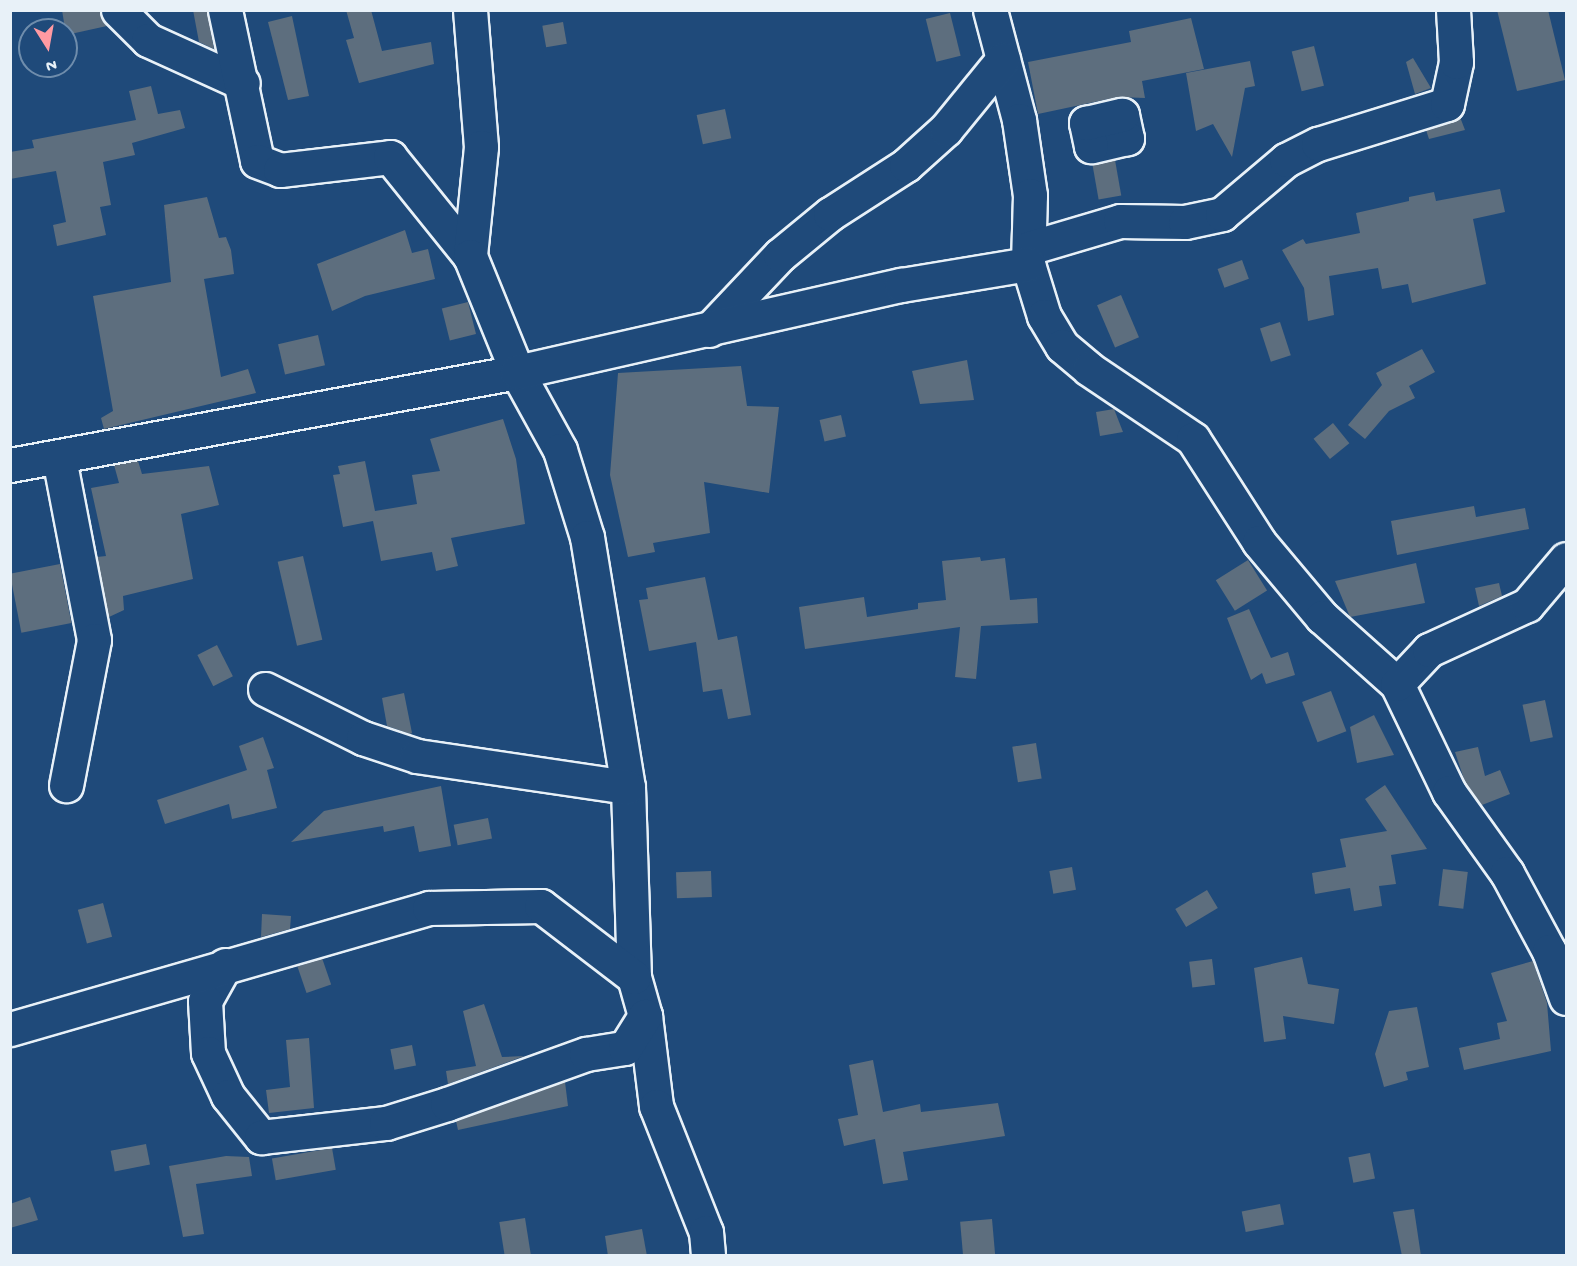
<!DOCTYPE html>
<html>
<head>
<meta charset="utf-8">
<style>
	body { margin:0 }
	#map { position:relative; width:1577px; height:1266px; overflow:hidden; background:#1f4a7a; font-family:"Gochi Hand",sans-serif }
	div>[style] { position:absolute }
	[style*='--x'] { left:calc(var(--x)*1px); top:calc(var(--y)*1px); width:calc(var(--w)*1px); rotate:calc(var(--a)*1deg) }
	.building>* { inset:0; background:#5d6e7e; transform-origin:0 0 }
	.roads { filter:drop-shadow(2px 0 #e8f1f8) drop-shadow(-2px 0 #e8f1f8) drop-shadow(0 2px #e8f1f8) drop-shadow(0 -2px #e8f1f8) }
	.minor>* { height:33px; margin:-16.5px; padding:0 16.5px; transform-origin:16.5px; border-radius:16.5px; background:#1f4a7a }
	span { translate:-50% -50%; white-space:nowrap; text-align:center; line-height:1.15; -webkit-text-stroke:4.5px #1f4a7a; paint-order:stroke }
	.frame { position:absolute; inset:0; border:12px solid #e8f1f8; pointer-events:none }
	.north { position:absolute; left:18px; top:18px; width:60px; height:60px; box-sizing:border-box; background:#1f4a7a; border:2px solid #6f8dac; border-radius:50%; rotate:169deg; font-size:16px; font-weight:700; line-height:24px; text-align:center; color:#e8f1f8 }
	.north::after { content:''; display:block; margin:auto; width:21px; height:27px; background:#ff9aa2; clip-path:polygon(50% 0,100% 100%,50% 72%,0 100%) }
</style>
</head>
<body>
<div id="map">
	<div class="building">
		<div style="clip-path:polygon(62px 10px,100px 10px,107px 26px,66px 35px)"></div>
		<div style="clip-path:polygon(193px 10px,207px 10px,214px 49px,199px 42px)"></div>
		<div style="clip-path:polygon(346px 10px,371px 10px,382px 51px,431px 42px,434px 64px,359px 83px,346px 40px,354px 38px)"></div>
		<div style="clip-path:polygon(1497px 10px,1548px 10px,1565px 80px,1517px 91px)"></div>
		<div style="left:950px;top:13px;width:44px;height:25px;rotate:76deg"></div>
		<div style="clip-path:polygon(292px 16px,309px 96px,288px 100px,268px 22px)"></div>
		<div style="clip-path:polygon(1191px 18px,1204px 69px,1142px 81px,1145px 98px,1118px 97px,1038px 114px,1028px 62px,1131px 42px,1129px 31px)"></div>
		<div style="left:563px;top:22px;width:22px;height:21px;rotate:80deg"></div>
		<div style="left:1314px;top:46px;width:41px;height:23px;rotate:76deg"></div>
		<div style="clip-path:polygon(1413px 58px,1431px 88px,1415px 94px,1406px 62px)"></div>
		<div style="clip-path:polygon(1250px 61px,1255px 86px,1245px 88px,1232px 157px,1213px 124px,1196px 131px,1186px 73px)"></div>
		<div style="clip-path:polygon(151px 86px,158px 114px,180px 110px,185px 128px,132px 143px,135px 155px,103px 162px,111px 205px,100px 207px,106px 235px,57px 246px,53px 225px,66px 222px,56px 171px,10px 179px,10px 152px,34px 148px,32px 140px,136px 120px,129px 91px)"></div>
		<div style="left:725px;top:109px;width:30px;height:29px;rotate:78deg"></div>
		<div style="clip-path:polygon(1460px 117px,1465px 130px,1429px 139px,1426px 130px)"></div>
		<div style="left:1115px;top:160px;width:36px;height:23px;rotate:80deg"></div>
		<div style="clip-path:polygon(1500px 189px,1505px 212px,1473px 219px,1486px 284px,1412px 303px,1408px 284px,1382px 289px,1378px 268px,1329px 276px,1334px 315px,1308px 321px,1304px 288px,1282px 250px,1303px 239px,1306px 244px,1360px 233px,1356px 213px,1409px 201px,1409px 197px,1434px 192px,1436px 201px)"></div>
		<div style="clip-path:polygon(207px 197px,219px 238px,226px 237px,231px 250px,234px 274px,204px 279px,221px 377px,248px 369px,256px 393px,104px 429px,101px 418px,113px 411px,93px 296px,171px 282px,164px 205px)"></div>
		<div style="clip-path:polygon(405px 230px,412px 253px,428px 249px,435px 279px,365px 296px,332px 311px,317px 264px)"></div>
		<div style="left:1242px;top:260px;width:20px;height:26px;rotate:70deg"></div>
		<div style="left:1121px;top:295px;width:46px;height:26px;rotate:67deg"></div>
		<div style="left:468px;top:302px;width:33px;height:27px;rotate:76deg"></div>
		<div style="left:1280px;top:322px;width:35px;height:21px;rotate:72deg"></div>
		<div style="left:318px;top:335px;width:31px;height:41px;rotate:77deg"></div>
		<div style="clip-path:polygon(1422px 349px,1435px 372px,1409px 386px,1415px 398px,1389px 411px,1365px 439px,1348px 425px,1382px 385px,1376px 373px)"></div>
		<div style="clip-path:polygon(967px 360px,974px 400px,920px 404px,912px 371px)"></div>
		<div style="clip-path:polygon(741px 366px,747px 406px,779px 407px,769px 493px,704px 482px,710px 533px,653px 543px,655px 552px,628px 557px,610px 475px,618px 373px)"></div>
		<div style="clip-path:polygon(1114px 409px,1123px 432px,1100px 436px,1096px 412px)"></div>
		<div style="left:841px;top:415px;width:22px;height:22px;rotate:77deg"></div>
		<div style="clip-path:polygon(503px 419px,516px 459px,525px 524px,451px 538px,458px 566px,436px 571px,432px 552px,381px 561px,373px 521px,343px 527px,333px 475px,340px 474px,338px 466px,365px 461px,375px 511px,417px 504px,412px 475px,440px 471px,430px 439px)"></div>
		<div style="left:1333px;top:423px;width:26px;height:25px;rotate:51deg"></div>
		<div style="clip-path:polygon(138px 461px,142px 474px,209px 466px,219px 505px,181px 514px,193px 579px,123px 596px,124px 610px,109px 617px,97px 557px,106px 556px,91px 488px,119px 483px,114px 465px)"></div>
		<div style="clip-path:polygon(1474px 506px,1476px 517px,1525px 508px,1529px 529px,1397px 555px,1391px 521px)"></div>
		<div style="left:303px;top:556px;width:86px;height:26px;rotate:77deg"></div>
		<div style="clip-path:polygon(980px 557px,981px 561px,1005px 558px,1010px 600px,1037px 598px,1038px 623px,981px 626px,976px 679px,955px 677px,960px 627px,805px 649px,799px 607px,864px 597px,867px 617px,918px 609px,918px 603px,946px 600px,942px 561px)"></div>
		<div style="left:1248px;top:560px;width:36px;height:38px;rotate:58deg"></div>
		<div style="clip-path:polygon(1416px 563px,1425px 603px,1350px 617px,1335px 581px)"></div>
		<div style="left:60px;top:564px;width:60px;height:51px;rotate:79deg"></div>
		<div style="clip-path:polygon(705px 577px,718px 640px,737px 636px,751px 715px,728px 719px,722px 689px,703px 692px,696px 642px,649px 651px,639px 600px,648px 599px,646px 588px)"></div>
		<div style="clip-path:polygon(1499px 583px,1502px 596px,1479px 606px,1475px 588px)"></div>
		<div style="clip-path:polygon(1249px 609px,1271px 658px,1288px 652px,1295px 675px,1266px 684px,1262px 673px,1251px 680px,1227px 618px)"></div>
		<div style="left:217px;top:645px;width:35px;height:22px;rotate:63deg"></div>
		<div style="left:1331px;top:691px;width:43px;height:31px;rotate:69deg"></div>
		<div style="clip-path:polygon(404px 693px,412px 733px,410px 734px,387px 726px,382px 698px)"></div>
		<div style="left:1545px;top:700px;width:38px;height:23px;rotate:78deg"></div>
		<div style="clip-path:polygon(1374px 715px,1394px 755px,1357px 763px,1350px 727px)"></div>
		<div style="clip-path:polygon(263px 737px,274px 768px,267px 770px,277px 808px,232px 819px,229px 804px,165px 824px,157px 800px,247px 770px,239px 746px)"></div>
		<div style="left:1036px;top:743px;width:36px;height:24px;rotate:81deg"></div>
		<div style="clip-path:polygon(1478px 747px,1485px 776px,1500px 770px,1510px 794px,1482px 805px,1465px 782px,1455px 752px)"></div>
		<div style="clip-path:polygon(1385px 785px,1427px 849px,1391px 855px,1396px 884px,1379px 886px,1382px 906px,1354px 911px,1350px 888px,1315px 894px,1312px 873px,1346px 867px,1340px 839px,1387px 831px,1365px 799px)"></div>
		<div style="clip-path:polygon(441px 786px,451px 846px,419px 852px,414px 826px,384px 832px,383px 826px,291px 842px,324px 811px)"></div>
		<div style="left:488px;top:818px;width:21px;height:35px;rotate:79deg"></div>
		<div style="left:1072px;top:867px;width:23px;height:23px;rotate:80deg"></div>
		<div style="left:1443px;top:869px;width:25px;height:37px;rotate:7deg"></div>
		<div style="left:711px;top:871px;width:26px;height:35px;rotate:88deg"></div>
		<div style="left:1207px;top:890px;width:21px;height:37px;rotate:59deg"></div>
		<div style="left:103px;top:903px;width:35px;height:26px;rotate:75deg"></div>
		<div style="clip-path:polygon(262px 914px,291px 916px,290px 929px,261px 937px)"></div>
		<div style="clip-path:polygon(1302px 957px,1308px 984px,1339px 989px,1334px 1024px,1283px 1016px,1286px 1039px,1264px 1042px,1254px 968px)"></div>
		<div style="left:322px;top:958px;width:28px;height:26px;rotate:71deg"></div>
		<div style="left:1212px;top:959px;width:26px;height:23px;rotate:83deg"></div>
		<div style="clip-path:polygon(1533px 961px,1547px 1003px,1551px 1051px,1464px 1070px,1459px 1048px,1500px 1039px,1497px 1023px,1507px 1021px,1491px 973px)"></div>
		<div style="clip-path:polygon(484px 1004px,502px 1057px,524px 1056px,448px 1084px,446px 1071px,476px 1066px,463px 1011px)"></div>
		<div style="clip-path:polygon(1417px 1007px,1429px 1067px,1406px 1072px,1408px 1080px,1384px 1087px,1375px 1054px,1389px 1011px)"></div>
		<div style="clip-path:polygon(309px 1038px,314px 1108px,269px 1113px,266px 1090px,290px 1087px,286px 1040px)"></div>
		<div style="left:412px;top:1045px;width:21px;height:22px;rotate:79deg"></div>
		<div style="clip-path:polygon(873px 1060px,883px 1112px,920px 1104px,921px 1112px,998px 1103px,1005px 1136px,903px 1152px,908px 1180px,883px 1184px,875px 1139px,844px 1146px,838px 1119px,858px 1115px,849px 1065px)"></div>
		<div style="clip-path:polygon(565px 1082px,568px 1106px,458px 1130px,456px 1121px)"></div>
		<div style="left:146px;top:1144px;width:21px;height:36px;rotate:79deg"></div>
		<div style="left:332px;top:1148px;width:22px;height:61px;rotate:80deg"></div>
		<div style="left:1370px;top:1153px;width:26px;height:22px;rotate:79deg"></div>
		<div style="clip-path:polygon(226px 1156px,249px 1157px,252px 1176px,196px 1184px,204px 1234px,183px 1237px,169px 1166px)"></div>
		<div style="clip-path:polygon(30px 1197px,38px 1220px,10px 1228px,10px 1204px)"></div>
		<div style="left:1280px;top:1204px;width:21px;height:39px;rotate:79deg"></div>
		<div style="clip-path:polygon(1414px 1209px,1421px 1256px,1402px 1256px,1393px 1212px)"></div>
		<div style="left:525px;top:1218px;width:38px;height:26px;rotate:81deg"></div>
		<div style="left:992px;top:1219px;width:37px;height:32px;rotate:85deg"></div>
		<div style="clip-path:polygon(642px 1229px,647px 1256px,608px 1256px,605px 1236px)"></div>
	</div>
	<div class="roads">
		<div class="minor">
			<div style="--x:118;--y:10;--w:42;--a:45"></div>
			<div style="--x:148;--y:40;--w:104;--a:24.4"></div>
			<div style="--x:225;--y:10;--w:154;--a:78"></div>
			<div style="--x:257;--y:161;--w:25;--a:21"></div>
			<div style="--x:280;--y:170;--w:111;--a:-6.7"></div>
			<div style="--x:390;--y:157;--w:127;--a:51.1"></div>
			<div style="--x:470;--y:10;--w:137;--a:85.4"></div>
			<div style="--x:481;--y:147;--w:110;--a:95.8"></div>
			<div style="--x:470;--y:256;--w:125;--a:67.9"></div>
			<div style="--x:517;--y:372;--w:89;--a:61.1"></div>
			<div style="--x:560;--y:450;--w:91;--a:72.8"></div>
			<div style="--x:587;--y:537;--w:253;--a:80.7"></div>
			<div style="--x:628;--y:787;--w:190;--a:88.2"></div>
			<div style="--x:634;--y:977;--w:41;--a:74.2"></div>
			<div style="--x:645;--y:1016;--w:91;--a:83"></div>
			<div style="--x:656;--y:1106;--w:136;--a:68.4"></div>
			<div style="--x:706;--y:1232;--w:24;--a:85"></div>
			<div style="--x:990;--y:10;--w:114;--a:75.2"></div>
			<div style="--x:1019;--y:120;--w:76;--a:81.7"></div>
			<div style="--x:1030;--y:195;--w:69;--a:91.7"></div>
			<div style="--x:1028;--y:264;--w:54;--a:72.9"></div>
			<div style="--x:1044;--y:316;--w:35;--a:59"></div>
			<div style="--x:1062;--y:346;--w:35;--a:40"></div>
			<div style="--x:1089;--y:369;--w:125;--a:33.9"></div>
			<div style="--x:1193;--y:439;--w:122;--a:57.3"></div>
			<div style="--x:1259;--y:542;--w:98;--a:50"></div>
			<div style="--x:1322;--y:617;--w:101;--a:41.8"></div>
			<div style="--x:1397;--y:684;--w:120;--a:64.3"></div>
			<div style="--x:1449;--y:792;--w:100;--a:54.4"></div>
			<div style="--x:1507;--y:873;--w:89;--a:61.7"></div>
			<div style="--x:1549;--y:951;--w:50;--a:70.1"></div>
			<div style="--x:1122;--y:115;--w:24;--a:78"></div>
			<div style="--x:1127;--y:138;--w:37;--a:167"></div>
			<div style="--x:1091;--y:146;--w:24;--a:-102"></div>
			<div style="--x:1086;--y:123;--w:37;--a:-13"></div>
			<div style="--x:1029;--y:248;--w:95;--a:-16.5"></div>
			<div style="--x:1120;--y:221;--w:65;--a:0.9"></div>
			<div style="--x:1185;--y:222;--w:38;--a:-12"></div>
			<div style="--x:1222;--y:214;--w:84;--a:-40.2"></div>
			<div style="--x:1286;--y:160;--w:36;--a:-27"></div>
			<div style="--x:1318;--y:144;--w:135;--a:-17.2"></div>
			<div style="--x:1447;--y:104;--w:43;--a:-77.9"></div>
			<div style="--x:1456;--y:62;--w:52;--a:-93.3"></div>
			<div style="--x:709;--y:330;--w:103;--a:-46.6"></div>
			<div style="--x:780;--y:255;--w:65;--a:-39.4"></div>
			<div style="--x:830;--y:214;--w:90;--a:-32.8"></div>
			<div style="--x:906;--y:165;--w:54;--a:-42"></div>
			<div style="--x:946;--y:129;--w:90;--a:-50.8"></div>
			<div style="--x:59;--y:458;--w:185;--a:79.1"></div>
			<div style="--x:94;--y:640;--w:148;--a:100.9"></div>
			<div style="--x:10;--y:465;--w:515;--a:-10.39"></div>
			<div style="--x:517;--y:372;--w:394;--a:-12.8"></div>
			<div style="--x:901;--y:285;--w:129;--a:-9.4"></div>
			<div style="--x:1397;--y:684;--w:47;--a:-46.7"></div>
			<div style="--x:1429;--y:650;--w:108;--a:-24.7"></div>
			<div style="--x:1527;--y:605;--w:60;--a:-49.7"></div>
			<div style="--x:265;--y:689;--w:110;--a:26.6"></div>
			<div style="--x:363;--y:738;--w:57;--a:18.4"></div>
			<div style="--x:417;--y:756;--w:213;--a:8.4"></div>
			<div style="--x:225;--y:965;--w:41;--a:119.1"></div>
			<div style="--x:205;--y:1001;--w:52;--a:86.7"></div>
			<div style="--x:208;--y:1053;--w:47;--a:65.1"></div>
			<div style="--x:228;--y:1096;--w:53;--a:51.2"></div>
			<div style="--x:261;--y:1137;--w:126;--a:-6.4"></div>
			<div style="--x:386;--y:1123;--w:64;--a:-17.3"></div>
			<div style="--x:447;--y:1104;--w:148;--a:-19.8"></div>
			<div style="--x:586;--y:1054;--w:39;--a:-9"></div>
			<div style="--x:625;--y:1048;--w:38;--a:-58"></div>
			<div style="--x:10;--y:1029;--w:436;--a:-16.1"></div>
			<div style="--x:429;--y:908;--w:112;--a:-1"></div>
			<div style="--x:541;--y:906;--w:117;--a:37.4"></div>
		</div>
	</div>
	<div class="frame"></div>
	<div class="north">N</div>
</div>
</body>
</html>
